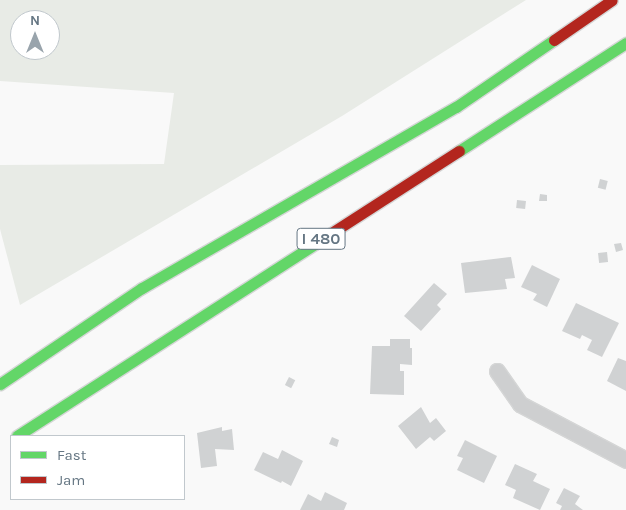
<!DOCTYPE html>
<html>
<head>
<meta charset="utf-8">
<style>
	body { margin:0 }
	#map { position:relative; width:626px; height:510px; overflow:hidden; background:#f9f9f9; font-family:Karla,sans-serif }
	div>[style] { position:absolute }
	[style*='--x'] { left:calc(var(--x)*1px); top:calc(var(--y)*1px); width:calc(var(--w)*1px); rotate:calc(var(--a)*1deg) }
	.green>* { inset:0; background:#e8ebe6 }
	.building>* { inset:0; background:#d0d2d3; transform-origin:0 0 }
	.roads { filter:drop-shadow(1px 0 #d5d6d6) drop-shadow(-1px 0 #d5d6d6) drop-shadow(0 1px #d5d6d6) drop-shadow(0 -1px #d5d6d6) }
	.street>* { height:15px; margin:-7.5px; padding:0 7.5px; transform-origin:7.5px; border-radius:7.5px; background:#cecfd0 }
	.fast>* { height:11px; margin:-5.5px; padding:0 5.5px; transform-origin:5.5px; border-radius:5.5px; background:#63d668 }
	.jam>* { height:11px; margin:-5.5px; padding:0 5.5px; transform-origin:5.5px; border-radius:5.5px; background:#b3261e }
	span { translate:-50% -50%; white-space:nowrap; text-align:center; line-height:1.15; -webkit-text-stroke:5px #fff; paint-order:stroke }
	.shield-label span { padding:1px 4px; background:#fff; border:1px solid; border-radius:4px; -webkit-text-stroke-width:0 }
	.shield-label { font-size:16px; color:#657683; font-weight:700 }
	.legend { position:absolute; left:10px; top:435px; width:175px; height:65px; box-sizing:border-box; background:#fff; border:1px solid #c1c8cd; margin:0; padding:6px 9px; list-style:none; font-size:15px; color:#657683 }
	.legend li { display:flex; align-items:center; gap:10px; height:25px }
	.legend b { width:25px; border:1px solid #c1c8cd }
	.north { position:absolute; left:10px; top:10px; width:50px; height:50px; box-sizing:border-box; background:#fff; border:1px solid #c1c8cd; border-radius:50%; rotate:0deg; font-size:14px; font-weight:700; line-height:20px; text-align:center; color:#657683 }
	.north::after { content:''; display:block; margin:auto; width:18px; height:22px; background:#99a4ac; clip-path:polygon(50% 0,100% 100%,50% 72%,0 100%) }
</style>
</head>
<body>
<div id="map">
	<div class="green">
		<div style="clip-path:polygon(evenodd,0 0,526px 0,342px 116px,20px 305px,0 229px,0 165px,164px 164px,174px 93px,0 81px,0 0,20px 20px,50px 20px,50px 50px,20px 50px,20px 20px)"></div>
	</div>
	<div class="building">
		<div style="left:600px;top:179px;width:8px;height:9px;rotate:14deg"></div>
		<div style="clip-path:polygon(540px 194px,547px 195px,547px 201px,539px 201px)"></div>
		<div style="left:517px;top:200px;width:9px;height:8px;rotate:6deg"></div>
		<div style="clip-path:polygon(621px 243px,623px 250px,616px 252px,614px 244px)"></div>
		<div style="left:607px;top:252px;width:10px;height:9px;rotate:84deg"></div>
		<div style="clip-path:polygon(511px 257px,515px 278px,505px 279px,507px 289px,465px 293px,461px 263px)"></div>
		<div style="clip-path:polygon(532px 265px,560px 279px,547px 307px,533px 300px,537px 294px,521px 287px)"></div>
		<div style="clip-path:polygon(434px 283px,447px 294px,437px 305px,441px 309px,421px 331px,404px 316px)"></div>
		<div style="clip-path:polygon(576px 303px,619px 323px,602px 357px,587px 350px,592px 340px,582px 335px,580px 339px,562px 331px)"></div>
		<div style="clip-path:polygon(390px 339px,410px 339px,410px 348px,412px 348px,412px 365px,400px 364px,400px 371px,404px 371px,404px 395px,370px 394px,372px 346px,390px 346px)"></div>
		<div style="clip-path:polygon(618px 358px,626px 361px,626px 391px,607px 381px)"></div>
		<div style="left:289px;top:377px;width:7px;height:9px;rotate:27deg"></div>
		<div style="clip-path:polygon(421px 407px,430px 423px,436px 418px,446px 431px,434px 441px,430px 437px,416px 449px,398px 426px)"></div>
		<div style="clip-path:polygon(222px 427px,222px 431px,232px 429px,234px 450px,215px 449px,217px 466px,201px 468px,197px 433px)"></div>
		<div style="clip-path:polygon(332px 437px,339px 440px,337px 447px,329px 444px)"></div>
		<div style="clip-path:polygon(465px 440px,497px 456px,484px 483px,457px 470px,463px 458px,457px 456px)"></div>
		<div style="clip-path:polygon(282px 450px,303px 461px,291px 486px,282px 481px,281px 483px,254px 470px,263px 452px,278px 459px)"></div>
		<div style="clip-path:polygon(515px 464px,537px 474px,533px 481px,550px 489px,540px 510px,513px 498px,516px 490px,505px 485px)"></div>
		<div style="clip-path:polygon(564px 488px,580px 496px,575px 504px,583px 510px,560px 510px,562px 506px,556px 503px)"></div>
		<div style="clip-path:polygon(325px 492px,347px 503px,344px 510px,300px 510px,308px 494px,321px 501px)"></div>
	</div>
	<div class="roads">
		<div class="street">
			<div style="--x:497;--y:371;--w:40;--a:55.1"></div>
			<div style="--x:520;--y:404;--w:120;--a:27.8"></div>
		</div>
		<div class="fast">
			<div style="--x:459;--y:151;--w:199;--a:-32.9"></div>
			<div style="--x:0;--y:384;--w:171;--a:-34.1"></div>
			<div style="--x:142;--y:288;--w:362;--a:-30"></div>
			<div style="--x:456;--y:107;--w:119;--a:-34.4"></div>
			<div style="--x:17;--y:436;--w:356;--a:-32.8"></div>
		</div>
		<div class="jam">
			<div style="--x:554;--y:40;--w:70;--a:-34.6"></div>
			<div style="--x:316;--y:243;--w:170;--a:-32.8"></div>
		</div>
	</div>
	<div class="shield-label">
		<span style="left:321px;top:239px">I 480</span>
	</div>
	<ul class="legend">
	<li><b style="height:6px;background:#63d668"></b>Fast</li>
	<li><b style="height:6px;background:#b3261e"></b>Jam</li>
	</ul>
	<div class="north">N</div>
</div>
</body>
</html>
